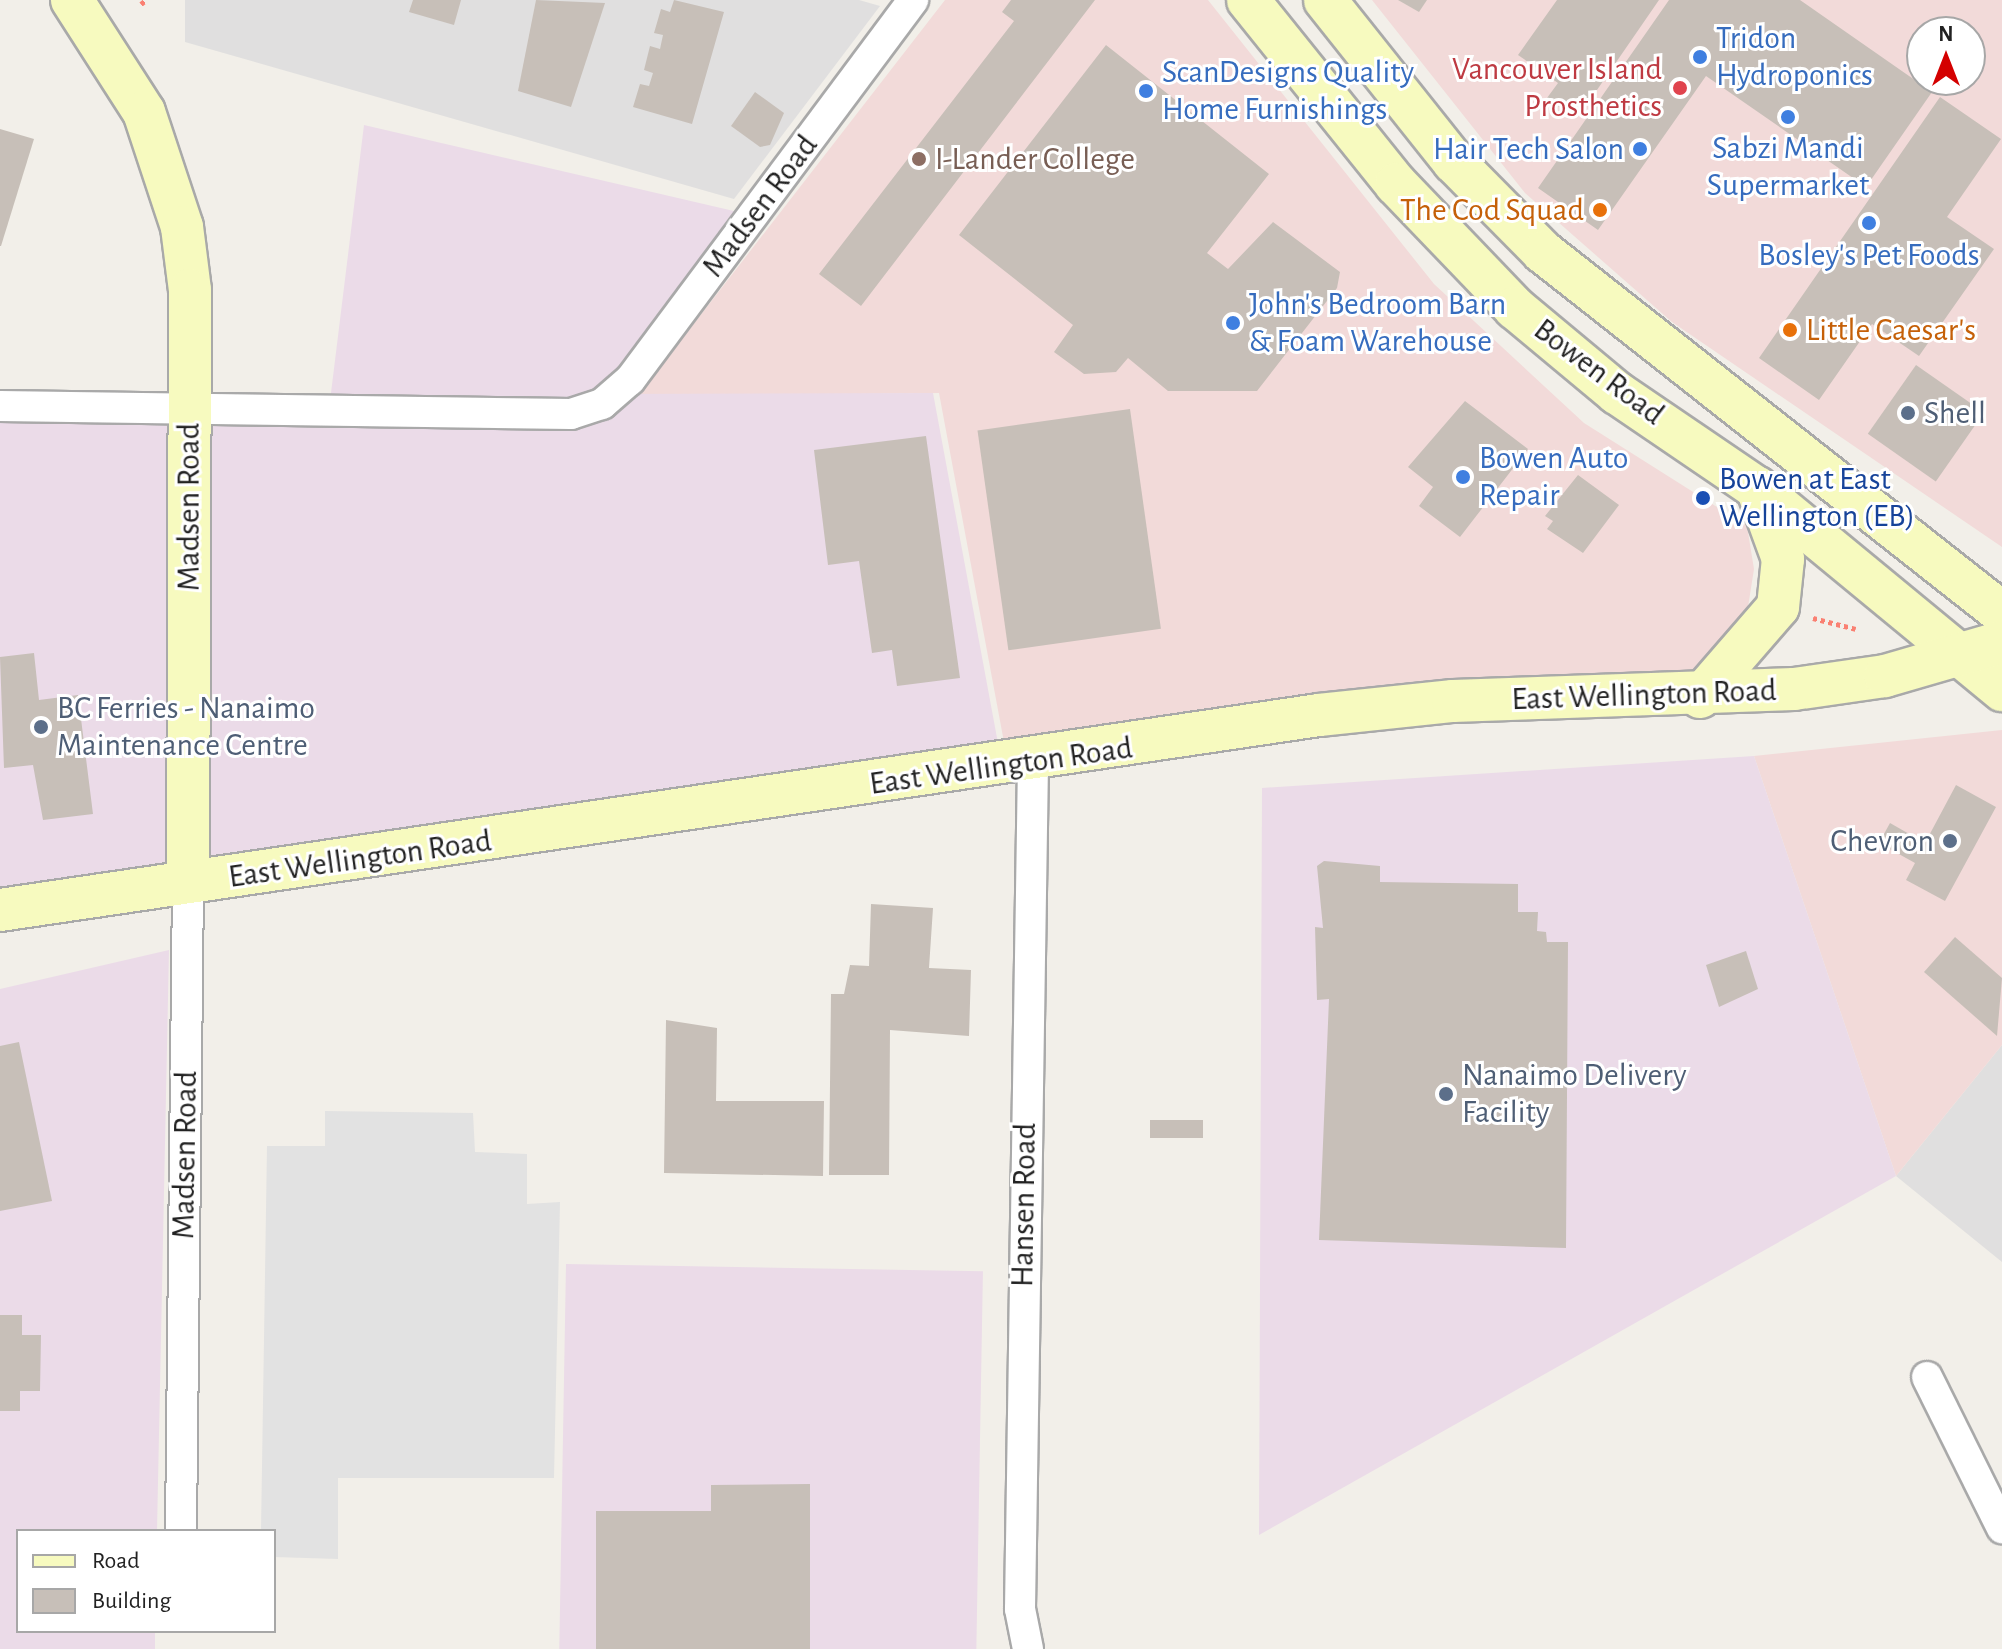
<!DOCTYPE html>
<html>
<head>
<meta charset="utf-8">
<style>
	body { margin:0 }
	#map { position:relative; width:2002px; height:1649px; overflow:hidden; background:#f2efe9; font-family:"Alegreya Sans",sans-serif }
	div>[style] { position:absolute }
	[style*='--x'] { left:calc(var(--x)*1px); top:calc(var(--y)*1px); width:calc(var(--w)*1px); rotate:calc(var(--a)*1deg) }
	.residential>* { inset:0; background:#e0dfdf }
	.commercial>* { inset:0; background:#f2dad9 }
	.industrial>* { inset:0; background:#ebdbe8; transform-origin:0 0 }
	.parking>* { inset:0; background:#e2e2e2 }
	.building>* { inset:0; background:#c7bfb8; transform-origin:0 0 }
	.path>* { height:5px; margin-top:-2.5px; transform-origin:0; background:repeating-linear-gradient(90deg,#fa8072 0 4px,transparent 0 8px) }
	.roads { filter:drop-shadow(2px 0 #a9a9a9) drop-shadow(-2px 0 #a9a9a9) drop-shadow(0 2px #a9a9a9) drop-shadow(0 -2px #a9a9a9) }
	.street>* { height:30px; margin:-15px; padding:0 15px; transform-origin:15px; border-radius:15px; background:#fff }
	.secondary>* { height:42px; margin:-21px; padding:0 21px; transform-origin:21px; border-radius:21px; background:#f7fabf }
	.dots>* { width:22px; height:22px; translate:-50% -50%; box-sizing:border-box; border:4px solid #fff; border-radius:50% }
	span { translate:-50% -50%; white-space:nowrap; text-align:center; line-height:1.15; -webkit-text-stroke:6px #fff; paint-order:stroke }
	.shop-label { font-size:32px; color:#366cbe }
	.left { translate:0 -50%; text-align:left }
	.right { translate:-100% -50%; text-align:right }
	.health-label { font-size:32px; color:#be3a42 }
	.education-label { font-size:32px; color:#785e54 }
	.street-label { font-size:32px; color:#222 }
	.food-label { font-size:32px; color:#c56008 }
	.service-label { font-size:32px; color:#4e5e75 }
	.transit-label { font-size:32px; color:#164399 }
	.legend { position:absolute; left:16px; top:1529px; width:260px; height:104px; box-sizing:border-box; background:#fff; border:2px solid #a7a7a7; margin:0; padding:10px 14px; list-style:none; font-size:24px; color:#222 }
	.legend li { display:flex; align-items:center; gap:16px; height:40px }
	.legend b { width:40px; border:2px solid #a7a7a7 }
	.north { position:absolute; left:1906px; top:16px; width:80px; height:80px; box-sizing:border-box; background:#fff; border:2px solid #a7a7a7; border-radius:50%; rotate:0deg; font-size:22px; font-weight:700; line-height:32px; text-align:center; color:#222 }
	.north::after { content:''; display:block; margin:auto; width:28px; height:36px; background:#d40000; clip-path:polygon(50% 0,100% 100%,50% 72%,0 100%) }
</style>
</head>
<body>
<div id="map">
	<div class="residential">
		<div style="clip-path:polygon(185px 0,859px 0,880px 6px,734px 199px,185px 42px)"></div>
		<div style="clip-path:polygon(2002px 1045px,2002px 1262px,1896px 1176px)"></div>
	</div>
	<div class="commercial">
		<div style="clip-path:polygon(945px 0,1208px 0,1434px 284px,1584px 423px,1747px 526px,1754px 569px,1743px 639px,1709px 678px,1006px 753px,939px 393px,637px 397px)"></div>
		<div style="clip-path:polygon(evenodd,1372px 0,2002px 0,2002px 547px,1672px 322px,1525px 193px,1372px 0,1922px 32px,1970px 32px,1970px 80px,1922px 80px,1922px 32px)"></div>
		<div style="clip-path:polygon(2002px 730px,2002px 1045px,1896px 1176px,1754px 756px)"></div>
	</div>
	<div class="industrial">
		<div style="clip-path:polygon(364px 125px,751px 215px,612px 394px,933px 393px,1000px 754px,0 888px,0 395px,330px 401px)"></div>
		<div style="clip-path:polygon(1754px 756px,1896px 1176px,1259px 1535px,1262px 788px)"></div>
		<div style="clip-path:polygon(169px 950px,157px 1531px,18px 1531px,18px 1631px,155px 1631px,155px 1649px,0 1649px,0 989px)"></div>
		<div style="left:566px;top:1264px;width:417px;height:385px;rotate:1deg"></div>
	</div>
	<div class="parking">
		<div style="clip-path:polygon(325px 1111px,473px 1113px,475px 1152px,527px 1154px,527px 1204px,560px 1202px,554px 1478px,338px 1478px,338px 1559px,274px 1557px,274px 1531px,261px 1531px,267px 1146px,325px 1146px)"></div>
	</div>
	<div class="building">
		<div style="clip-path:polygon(413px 0,461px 0,454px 25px,409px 12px)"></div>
		<div style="clip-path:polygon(536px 0,605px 3px,571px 107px,518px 91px)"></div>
		<div style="clip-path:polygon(674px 0,724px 12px,692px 124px,633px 107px,640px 84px,649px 86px,653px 73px,644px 70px,650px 46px,660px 49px,663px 35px,654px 33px,661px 9px,670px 12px)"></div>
		<div style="clip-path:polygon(1011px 0,1095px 0,861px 306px,819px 274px,1014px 21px,1002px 12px)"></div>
		<div style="clip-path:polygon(1398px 0,1427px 0,1419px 12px)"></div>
		<div style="clip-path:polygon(1557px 0,1659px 0,1588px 103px,1580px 98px,1569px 114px,1547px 98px,1558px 83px,1518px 55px)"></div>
		<div style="clip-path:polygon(1669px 0,1800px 0,1932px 92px,1866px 187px,1706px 76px,1598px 230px,1538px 188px)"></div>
		<div style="clip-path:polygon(1106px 45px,1269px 174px,1207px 253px,1228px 269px,1273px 222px,1340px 272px,1337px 288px,1257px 391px,1168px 391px,1128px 358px,1116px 372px,1084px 374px,1054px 352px,1073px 325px,959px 235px)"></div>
		<div style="clip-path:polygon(755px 92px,784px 113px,770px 145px,760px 147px,731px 126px)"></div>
		<div style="clip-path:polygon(1940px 97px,2001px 139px,1947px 217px,1994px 249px,1919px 356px,1872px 324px,1819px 400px,1759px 358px)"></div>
		<div style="clip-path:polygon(0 129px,34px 139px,1px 246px,0 246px)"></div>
		<div style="left:1916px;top:365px;width:83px;height:84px;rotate:35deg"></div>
		<div style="clip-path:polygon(1465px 401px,1528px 449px,1460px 537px,1419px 506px,1433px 487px,1408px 467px)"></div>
		<div style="left:1130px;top:409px;width:222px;height:154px;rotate:82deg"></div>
		<div style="clip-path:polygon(926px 436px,960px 678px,897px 686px,892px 650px,872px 653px,859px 561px,828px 565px,814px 450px)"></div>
		<div style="clip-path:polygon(1578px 475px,1619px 505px,1583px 553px,1547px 529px,1553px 521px,1545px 516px)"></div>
		<div style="clip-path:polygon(34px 653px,39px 700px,78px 695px,93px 814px,43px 820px,33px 765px,4px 768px,0 657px)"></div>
		<div style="clip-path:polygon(1956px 785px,1996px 807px,1945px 901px,1906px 880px,1915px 863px,1879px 843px,1890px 823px,1925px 843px)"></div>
		<div style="clip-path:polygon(1324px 861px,1380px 866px,1380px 882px,1518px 884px,1518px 912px,1538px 912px,1537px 931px,1546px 932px,1547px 942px,1568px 942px,1566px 1248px,1319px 1240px,1329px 999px,1317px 1000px,1315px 927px,1323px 928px,1317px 866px)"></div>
		<div style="clip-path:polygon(871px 904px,933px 908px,929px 968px,971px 970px,969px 1036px,890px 1030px,889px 1175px,829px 1175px,831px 994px,844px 994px,850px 965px,869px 966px)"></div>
		<div style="clip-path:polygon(1955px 937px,2002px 978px,1997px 1036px,1924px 972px)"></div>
		<div style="clip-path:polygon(1746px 951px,1758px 989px,1719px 1007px,1706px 965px)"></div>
		<div style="clip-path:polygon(666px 1020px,717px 1028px,716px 1101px,824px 1101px,823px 1176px,664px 1173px)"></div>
		<div style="clip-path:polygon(19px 1042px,52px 1201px,0 1211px,0 1046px)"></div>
		<div style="left:1150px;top:1120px;width:53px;height:18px"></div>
		<div style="clip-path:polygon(0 1315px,22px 1315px,22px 1335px,41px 1335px,40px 1391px,20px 1391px,20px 1411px,0 1411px)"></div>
		<div style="clip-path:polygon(810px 1484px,810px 1649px,596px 1649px,596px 1511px,711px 1511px,711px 1485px)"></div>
	</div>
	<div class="path">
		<div style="--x:141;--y:4;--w:6;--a:-39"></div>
		<div style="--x:1813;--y:618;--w:44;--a:14.3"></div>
	</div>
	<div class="roads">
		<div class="street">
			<div style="--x:0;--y:406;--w:571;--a:0.8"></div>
			<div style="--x:571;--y:414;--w:33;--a:-18"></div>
			<div style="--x:602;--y:404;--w:37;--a:-41"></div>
			<div style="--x:630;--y:380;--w:474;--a:-53.3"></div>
			<div style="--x:1927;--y:1377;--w:169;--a:63.6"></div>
			<div style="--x:181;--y:1531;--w:649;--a:-89.38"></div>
			<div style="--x:1028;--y:1649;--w:41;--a:-101.3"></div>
			<div style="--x:1020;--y:1609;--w:848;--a:-89.12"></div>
		</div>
		<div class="secondary">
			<div style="--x:72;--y:0;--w:133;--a:57.3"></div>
			<div style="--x:144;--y:112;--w:121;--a:71.7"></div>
			<div style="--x:182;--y:227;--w:64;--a:82.8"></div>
			<div style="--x:190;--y:290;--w:592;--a:90.19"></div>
			<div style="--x:1248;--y:0;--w:236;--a:51.2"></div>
			<div style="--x:1396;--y:184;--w:172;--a:46.2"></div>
			<div style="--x:1515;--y:308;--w:133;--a:39.8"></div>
			<div style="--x:1617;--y:393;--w:169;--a:34.2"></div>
			<div style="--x:1757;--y:488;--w:318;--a:39.5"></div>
			<div style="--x:1325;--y:0;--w:207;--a:51.5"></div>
			<div style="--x:1454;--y:162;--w:127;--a:45.3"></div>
			<div style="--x:1543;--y:252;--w:584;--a:38.18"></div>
			<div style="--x:1700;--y:697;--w:119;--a:-49.1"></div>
			<div style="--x:1778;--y:607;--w:48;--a:-84.1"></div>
			<div style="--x:1783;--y:559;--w:76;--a:-110.1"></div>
			<div style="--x:0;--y:910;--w:1333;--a:-8.41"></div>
			<div style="--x:1319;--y:715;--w:135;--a:-6"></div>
			<div style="--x:1453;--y:701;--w:341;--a:-2"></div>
			<div style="--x:1794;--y:689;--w:92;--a:-8.1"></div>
			<div style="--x:1885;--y:676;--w:122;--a:-16.2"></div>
		</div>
	</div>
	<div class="dots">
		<div style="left:1700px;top:57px;background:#3f7fe0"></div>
		<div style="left:1680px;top:88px;background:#e0444e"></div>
		<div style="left:1146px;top:91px;background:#3f7fe0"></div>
		<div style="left:1788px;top:117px;background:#3f7fe0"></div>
		<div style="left:1640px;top:149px;background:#3f7fe0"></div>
		<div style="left:919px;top:159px;background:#8d6e63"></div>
		<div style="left:1600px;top:210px;background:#e8710a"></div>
		<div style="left:1869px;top:223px;background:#3f7fe0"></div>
		<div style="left:1233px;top:323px;background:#3f7fe0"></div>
		<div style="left:1790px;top:330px;background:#e8710a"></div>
		<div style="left:1908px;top:413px;background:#5c6f8a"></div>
		<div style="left:1463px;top:477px;background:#3f7fe0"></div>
		<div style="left:1703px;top:498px;background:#1a4fb4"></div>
		<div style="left:41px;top:727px;background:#5c6f8a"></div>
		<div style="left:1950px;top:841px;background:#5c6f8a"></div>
		<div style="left:1446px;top:1094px;background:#5c6f8a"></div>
	</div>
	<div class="shop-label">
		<span class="left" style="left:1716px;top:57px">Tridon<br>Hydroponics</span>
		<span class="left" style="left:1162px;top:91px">ScanDesigns Quality<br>Home Furnishings</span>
		<span class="right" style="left:1624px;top:149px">Hair Tech Salon</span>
		<span style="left:1788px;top:167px">Sabzi Mandi<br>Supermarket</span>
		<span style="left:1869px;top:255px">Bosley's Pet Foods</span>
		<span class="left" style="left:1249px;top:323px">John's Bedroom Barn<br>&amp; Foam Warehouse</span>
		<span class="left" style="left:1479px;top:477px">Bowen Auto<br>Repair</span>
	</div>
	<div class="health-label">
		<span class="right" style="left:1662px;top:88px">Vancouver Island<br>Prosthetics</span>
	</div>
	<div class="education-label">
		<span class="left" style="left:935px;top:159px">I-Lander College</span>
	</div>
	<div class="street-label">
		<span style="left:760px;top:206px;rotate:-53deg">Madsen Road</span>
		<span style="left:1599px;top:372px;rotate:37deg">Bowen Road</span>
		<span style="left:189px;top:507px;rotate:-90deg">Madsen Road</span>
		<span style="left:1644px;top:695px;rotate:-2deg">East Wellington Road</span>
		<span style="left:1001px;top:766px;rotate:-8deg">East Wellington Road</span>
		<span style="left:360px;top:859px;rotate:-8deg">East Wellington Road</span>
		<span style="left:185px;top:1155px;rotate:-89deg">Madsen Road</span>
		<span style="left:1024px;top:1205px;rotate:-89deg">Hansen Road</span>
	</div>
	<div class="food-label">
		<span class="right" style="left:1584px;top:210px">The Cod Squad</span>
		<span class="left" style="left:1806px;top:330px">Little Caesar's</span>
	</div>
	<div class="service-label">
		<span class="left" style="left:1924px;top:413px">Shell</span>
		<span class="left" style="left:57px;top:727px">BC Ferries - Nanaimo<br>Maintenance Centre</span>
		<span class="right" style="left:1934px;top:841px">Chevron</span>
		<span class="left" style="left:1462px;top:1094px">Nanaimo Delivery<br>Facility</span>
	</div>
	<div class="transit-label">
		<span class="left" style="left:1719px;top:498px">Bowen at East<br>Wellington (EB)</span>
	</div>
	<ul class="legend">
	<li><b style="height:10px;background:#f7fabf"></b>Road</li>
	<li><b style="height:22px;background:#c7bfb8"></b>Building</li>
	</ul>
	<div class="north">N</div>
</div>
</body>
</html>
